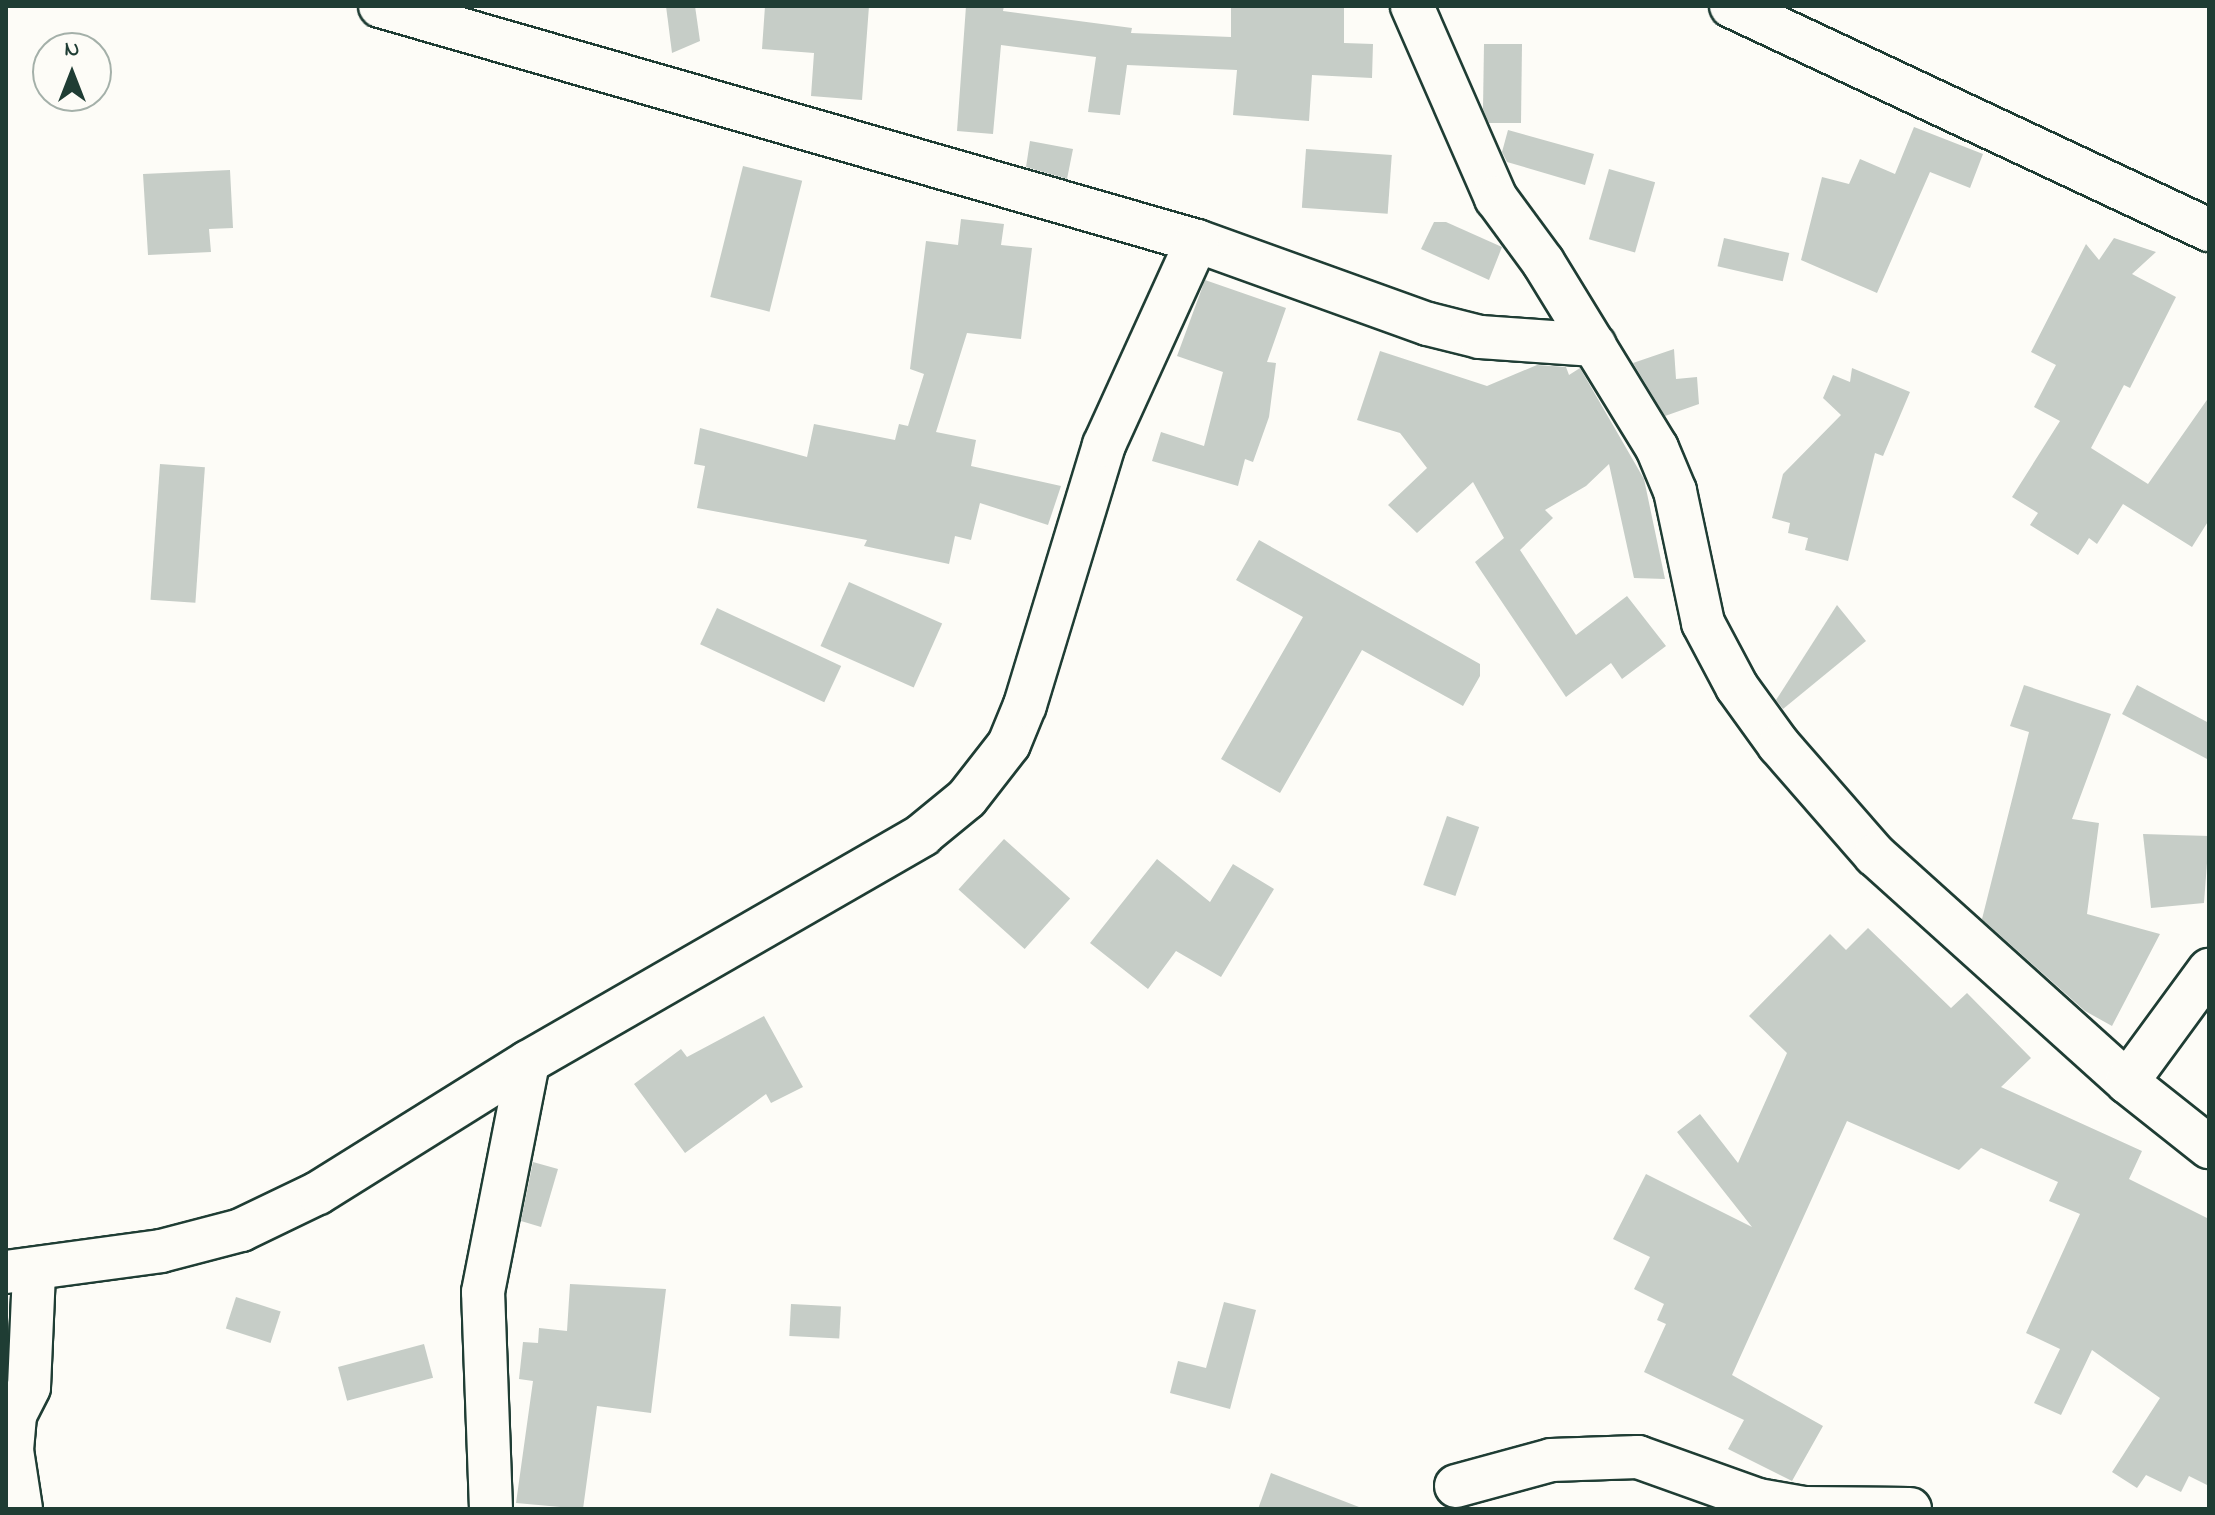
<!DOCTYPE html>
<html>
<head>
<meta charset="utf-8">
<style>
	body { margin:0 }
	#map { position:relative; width:2215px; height:1515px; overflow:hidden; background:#fdfcf7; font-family:"Indie Flower",sans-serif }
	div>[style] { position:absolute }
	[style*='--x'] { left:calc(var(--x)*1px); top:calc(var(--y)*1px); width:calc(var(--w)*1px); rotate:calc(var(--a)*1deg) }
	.building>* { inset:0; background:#c6cdc7; transform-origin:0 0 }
	.roads { filter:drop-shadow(2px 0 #1f3d34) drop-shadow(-2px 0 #1f3d34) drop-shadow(0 2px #1f3d34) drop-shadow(0 -2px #1f3d34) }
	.minor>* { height:42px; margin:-21px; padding:0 21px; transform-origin:21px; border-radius:21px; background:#fdfcf7 }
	span { translate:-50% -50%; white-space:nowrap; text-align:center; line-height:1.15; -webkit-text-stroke:8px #fdfcf7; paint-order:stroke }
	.frame { position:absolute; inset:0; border:8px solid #1f3d34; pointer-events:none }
	.north { position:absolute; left:32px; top:32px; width:80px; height:80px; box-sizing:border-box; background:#fdfcf7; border:2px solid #a4b0a9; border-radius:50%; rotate:0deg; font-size:22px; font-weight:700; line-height:32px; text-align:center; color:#1f3d34 }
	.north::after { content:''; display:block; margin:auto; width:28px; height:36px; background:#1f3d34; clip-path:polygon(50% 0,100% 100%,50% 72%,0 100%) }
</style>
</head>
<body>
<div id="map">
	<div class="building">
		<div style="clip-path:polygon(666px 6px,695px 6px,700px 41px,672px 53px)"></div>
		<div style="clip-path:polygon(765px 6px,869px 6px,862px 100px,811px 96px,814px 53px,762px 49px)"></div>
		<div style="clip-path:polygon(966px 6px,1004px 6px,1003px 11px,1132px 28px,1131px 33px,1231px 37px,1231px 6px,1344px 6px,1344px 43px,1373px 44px,1372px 78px,1312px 75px,1309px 121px,1233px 115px,1237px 70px,1127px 65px,1120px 115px,1088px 112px,1096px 57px,1001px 45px,993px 134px,957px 131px)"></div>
		<div style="clip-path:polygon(1484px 44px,1522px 44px,1521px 123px,1489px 123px,1483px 109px)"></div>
		<div style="clip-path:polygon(1914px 127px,1983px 154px,1970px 188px,1930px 172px,1877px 293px,1801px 260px,1822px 177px,1849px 184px,1860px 159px,1895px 174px)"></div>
		<div style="clip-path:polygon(1508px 130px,1594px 154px,1585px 185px,1507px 162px,1502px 152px)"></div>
		<div style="clip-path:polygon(1030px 141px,1073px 149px,1067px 179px,1026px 167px)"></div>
		<div style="left:1306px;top:149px;width:86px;height:59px;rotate:4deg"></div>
		<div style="left:743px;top:166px;width:61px;height:135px;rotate:14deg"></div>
		<div style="left:1609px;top:169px;width:48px;height:73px;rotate:16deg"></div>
		<div style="clip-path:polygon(230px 170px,233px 228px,209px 229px,211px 252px,148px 255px,143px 174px)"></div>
		<div style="clip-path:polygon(961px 219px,1004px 224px,1001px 245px,1032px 248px,1021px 339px,967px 333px,936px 432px,976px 440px,971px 466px,1061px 486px,1048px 525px,980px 503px,971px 540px,955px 536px,949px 564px,864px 546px,867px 540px,697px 508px,705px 466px,694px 464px,700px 428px,807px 457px,814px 424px,895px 440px,899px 424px,908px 426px,924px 374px,910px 369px,926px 241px,958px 245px)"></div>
		<div style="clip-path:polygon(1434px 222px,1446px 222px,1502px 247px,1489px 280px,1421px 249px)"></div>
		<div style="left:1724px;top:238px;width:67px;height:29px;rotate:13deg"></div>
		<div style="clip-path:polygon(2114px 238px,2156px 252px,2132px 274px,2176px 297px,2130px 388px,2124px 385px,2091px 448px,2148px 484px,2209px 397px,2209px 520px,2192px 547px,2123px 504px,2097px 544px,2089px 538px,2078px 555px,2030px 525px,2038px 513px,2012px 497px,2060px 421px,2034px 407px,2056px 365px,2031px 352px,2086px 244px,2099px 260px)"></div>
		<div style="clip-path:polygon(1205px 280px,1286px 308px,1267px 362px,1276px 363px,1269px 417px,1253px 462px,1245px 459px,1238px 486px,1152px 461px,1161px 432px,1204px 446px,1223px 372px,1177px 356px)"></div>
		<div style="clip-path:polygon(1674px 349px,1676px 379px,1697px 377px,1699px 404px,1665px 416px,1633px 363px)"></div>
		<div style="clip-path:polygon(1380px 351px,1487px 386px,1537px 365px,1566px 367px,1569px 375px,1580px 368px,1644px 479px,1665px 579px,1634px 578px,1609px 464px,1586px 486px,1545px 510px,1553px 518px,1520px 550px,1576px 635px,1627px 596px,1666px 646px,1622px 679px,1611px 663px,1566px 697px,1475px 562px,1504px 538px,1473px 482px,1417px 533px,1388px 505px,1427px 468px,1400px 433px,1357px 420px)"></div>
		<div style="clip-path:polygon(1852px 368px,1910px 392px,1883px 456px,1875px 453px,1848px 561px,1805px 550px,1808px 538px,1788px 533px,1790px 523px,1772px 518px,1783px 474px,1841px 415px,1823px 398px,1833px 375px,1850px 382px)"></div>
		<div style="left:160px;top:464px;width:45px;height:136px;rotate:4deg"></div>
		<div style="clip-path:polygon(1259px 540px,1480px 664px,1480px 676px,1463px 706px,1362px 650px,1280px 793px,1221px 759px,1303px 617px,1236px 580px)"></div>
		<div style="left:849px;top:582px;width:102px;height:70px;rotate:24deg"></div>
		<div style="clip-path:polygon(1837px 605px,1866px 641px,1783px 709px,1776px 700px)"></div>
		<div style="left:717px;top:608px;width:137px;height:40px;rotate:25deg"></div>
		<div style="clip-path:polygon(2024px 685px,2111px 714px,2072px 819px,2099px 823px,2087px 914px,2160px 934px,2112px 1026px,2085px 1011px,1982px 919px,2029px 732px,2010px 726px)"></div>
		<div style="clip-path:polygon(2137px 685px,2209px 723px,2209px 760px,2122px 714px)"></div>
		<div style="left:1447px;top:816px;width:34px;height:73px;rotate:19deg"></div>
		<div style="clip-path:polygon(2143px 834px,2209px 836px,2204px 903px,2151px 908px)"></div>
		<div style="left:1004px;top:839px;width:89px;height:68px;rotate:42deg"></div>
		<div style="clip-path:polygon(1157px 859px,1210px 902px,1233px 864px,1274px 889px,1221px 977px,1176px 951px,1148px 989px,1090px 943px)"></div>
		<div style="clip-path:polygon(1868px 928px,1951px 1008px,1967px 993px,2031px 1058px,2001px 1087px,2142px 1151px,2129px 1179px,2209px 1219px,2209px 1486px,2189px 1476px,2181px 1492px,2146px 1475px,2137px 1488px,2112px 1472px,2160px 1398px,2092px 1350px,2061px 1415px,2034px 1403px,2060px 1349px,2026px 1333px,2080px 1214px,2049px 1201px,2058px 1182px,1981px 1148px,1959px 1170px,1847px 1121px,1732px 1375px,1823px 1426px,1792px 1481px,1728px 1449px,1744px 1420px,1644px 1372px,1666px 1324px,1657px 1320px,1664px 1304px,1634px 1289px,1650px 1257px,1613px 1239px,1646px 1174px,1752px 1227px,1677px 1132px,1700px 1114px,1738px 1163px,1787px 1053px,1749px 1016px,1830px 934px,1846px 950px)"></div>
		<div style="clip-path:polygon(764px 1016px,803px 1087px,771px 1103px,766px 1094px,685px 1153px,634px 1084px,681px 1049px,687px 1057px)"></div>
		<div style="clip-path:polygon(533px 1162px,558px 1169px,541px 1227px,521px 1221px)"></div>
		<div style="clip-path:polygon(570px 1284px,666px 1289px,651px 1413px,597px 1406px,583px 1509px,516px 1503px,533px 1381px,519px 1379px,523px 1342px,538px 1343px,539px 1328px,567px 1331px)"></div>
		<div style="left:236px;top:1297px;width:47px;height:33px;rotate:18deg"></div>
		<div style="clip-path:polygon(1224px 1302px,1256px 1310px,1230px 1409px,1170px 1393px,1178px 1361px,1206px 1368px)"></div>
		<div style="left:791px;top:1304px;width:50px;height:32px;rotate:3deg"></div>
		<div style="left:424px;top:1344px;width:35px;height:89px;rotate:75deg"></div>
		<div style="clip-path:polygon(1271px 1473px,1359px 1507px,1359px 1509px,1258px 1509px)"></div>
	</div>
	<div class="roads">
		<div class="minor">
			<div style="--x:380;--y:6;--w:850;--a:16.05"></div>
			<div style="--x:1197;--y:241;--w:245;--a:19.8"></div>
			<div style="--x:1428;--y:324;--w:54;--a:14"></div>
			<div style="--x:1480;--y:337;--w:115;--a:4"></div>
			<div style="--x:1412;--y:6;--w:210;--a:66.4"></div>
			<div style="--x:1496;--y:198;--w:79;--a:53.7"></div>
			<div style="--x:1543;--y:262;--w:218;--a:58.5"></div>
			<div style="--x:1657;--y:448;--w:47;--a:67.3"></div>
			<div style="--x:1675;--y:491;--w:135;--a:78"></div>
			<div style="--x:1703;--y:623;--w:72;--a:62"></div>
			<div style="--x:1737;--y:687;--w:72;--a:54.1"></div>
			<div style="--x:1779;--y:745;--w:146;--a:48.9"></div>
			<div style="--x:1875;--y:855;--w:339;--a:42"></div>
			<div style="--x:2127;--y:1082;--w:105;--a:38.4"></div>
			<div style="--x:1731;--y:6;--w:528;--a:25.11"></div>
			<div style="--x:2127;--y:1082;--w:139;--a:-53.8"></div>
			<div style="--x:6;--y:1272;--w:156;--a:-7.7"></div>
			<div style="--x:161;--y:1251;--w:83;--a:-14.7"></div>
			<div style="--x:241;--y:1230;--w:85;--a:-25.7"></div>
			<div style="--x:318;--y:1193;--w:248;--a:-32"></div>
			<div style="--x:528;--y:1062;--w:455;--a:-29.9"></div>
			<div style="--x:922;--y:835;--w:58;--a:-39.4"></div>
			<div style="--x:967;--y:798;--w:68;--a:-52.1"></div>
			<div style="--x:1009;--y:744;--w:42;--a:-67.7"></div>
			<div style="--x:1025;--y:705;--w:272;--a:-73.1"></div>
			<div style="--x:1104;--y:445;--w:224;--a:-65.5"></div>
			<div style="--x:1456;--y:1486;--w:98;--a:-15.3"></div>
			<div style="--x:1551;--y:1460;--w:87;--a:-2"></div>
			<div style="--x:1638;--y:1457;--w:127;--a:19.7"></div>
			<div style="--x:1758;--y:1500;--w:48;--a:9.7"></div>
			<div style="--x:1805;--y:1508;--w:105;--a:0.5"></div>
			<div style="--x:21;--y:1509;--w:60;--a:-98.7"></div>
			<div style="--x:12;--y:1450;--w:35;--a:-85"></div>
			<div style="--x:15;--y:1415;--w:31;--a:-63"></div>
			<div style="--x:29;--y:1387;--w:116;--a:-87.5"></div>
			<div style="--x:491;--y:1509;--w:217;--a:-92.1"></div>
			<div style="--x:483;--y:1292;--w:234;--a:-78.9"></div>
		</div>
	</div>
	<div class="frame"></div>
	<div class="north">N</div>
</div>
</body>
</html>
